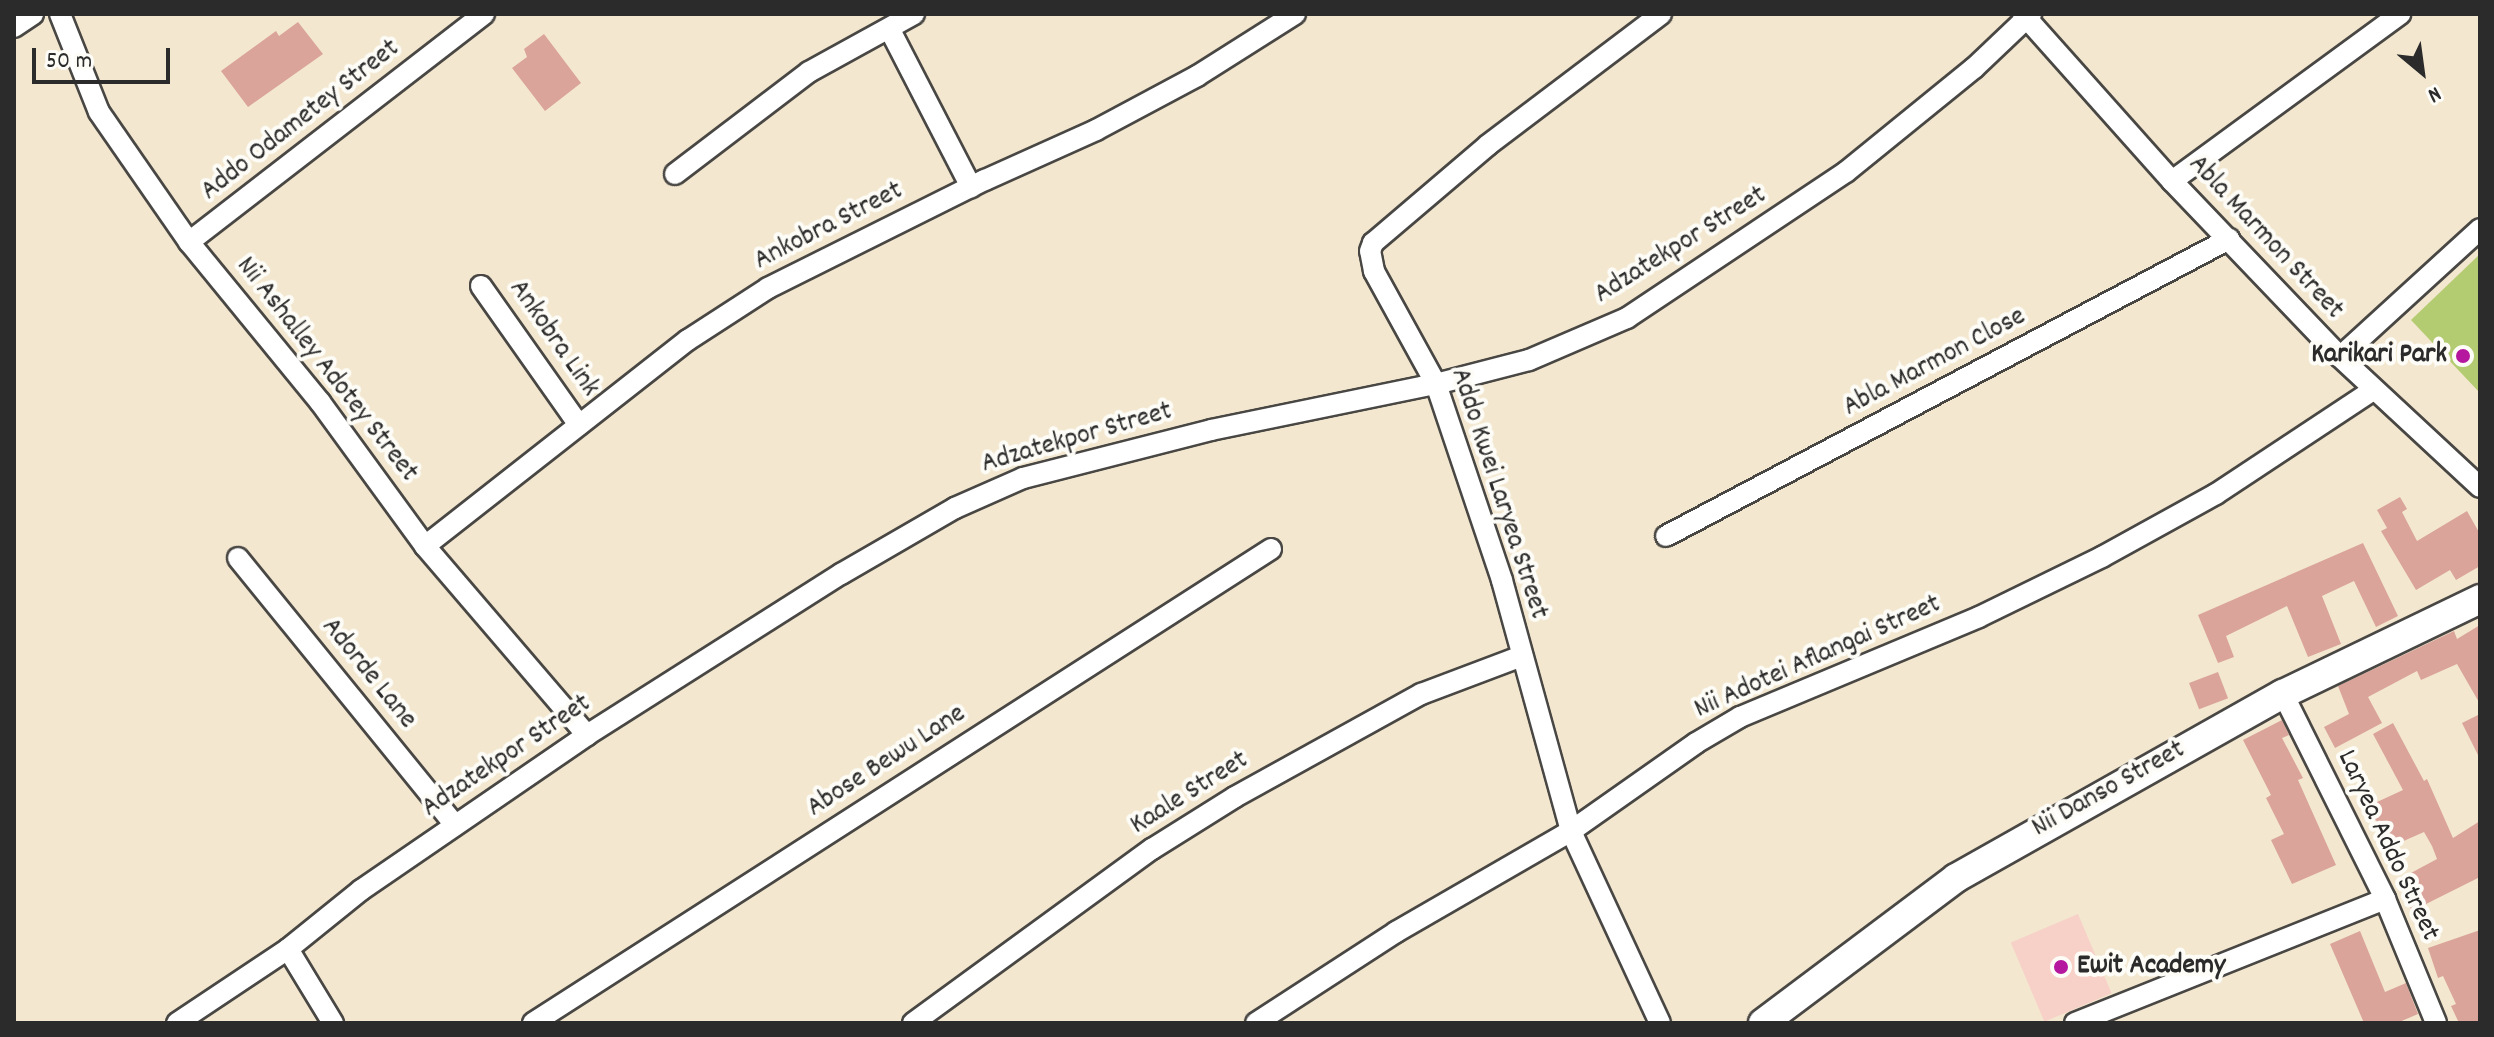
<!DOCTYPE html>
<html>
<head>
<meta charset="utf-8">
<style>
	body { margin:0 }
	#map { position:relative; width:2494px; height:1037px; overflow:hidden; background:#f3e7cf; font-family:Dekko,sans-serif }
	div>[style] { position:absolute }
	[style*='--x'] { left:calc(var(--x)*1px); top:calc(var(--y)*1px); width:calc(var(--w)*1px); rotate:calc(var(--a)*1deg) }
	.built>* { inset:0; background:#f7d1c8; transform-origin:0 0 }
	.green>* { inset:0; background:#b4cc71 }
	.building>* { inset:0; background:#daa49a; transform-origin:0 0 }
	.roads { filter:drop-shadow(2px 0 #494744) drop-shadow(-2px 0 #494744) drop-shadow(0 2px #494744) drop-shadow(0 -2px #494744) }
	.street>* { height:20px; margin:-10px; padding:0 10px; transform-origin:10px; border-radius:10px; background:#fff }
	.secondary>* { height:28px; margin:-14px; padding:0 14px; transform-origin:14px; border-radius:14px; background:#fff }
	.dots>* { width:22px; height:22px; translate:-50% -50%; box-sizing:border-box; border:4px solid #fdfcf7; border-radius:50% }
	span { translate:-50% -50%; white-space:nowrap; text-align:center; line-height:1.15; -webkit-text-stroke:8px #fdfcf7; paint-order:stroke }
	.street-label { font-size:28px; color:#2b2b2b }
	.poi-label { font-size:28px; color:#2b2b2b; font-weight:700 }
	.right { translate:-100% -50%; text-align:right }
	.left { translate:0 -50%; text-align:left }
	.frame { position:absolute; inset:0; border:16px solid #2b2b2b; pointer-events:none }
	.north { position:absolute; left:2382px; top:32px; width:80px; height:80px; -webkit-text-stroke:6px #fdfcf7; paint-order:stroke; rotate:151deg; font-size:22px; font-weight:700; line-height:32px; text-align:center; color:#2b2b2b }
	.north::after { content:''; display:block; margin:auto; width:28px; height:36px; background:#2b2b2b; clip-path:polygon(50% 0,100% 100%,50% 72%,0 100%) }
	.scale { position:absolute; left:32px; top:48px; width:138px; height:36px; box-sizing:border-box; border:4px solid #2b2b2b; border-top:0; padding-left:10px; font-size:24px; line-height:28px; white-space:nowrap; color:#2b2b2b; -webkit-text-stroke:6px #fdfcf7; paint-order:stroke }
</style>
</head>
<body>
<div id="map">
	<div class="built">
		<div style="left:2078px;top:914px;width:86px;height:73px;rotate:67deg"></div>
	</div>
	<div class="green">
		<div style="clip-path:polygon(2480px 254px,2480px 393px,2411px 320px)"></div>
	</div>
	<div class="building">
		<div style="clip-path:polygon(298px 22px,323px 54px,248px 107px,221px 71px,276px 31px,279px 36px)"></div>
		<div style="clip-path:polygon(544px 34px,581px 83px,545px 111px,512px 68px,527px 57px,524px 49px)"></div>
		<div style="clip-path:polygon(2400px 497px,2407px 509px,2402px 512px,2417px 541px,2467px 511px,2480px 534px,2480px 566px,2456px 580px,2450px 570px,2416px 590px,2381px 531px,2387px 528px,2377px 510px)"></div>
		<div style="clip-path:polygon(2363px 543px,2398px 616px,2376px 627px,2354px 581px,2322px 596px,2341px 644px,2308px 657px,2287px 606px,2226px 636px,2234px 657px,2218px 663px,2198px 615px)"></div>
		<div style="clip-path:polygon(2480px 625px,2480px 704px,2457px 664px,2421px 680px,2417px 671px,2368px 697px,2382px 723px,2335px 748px,2324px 727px,2349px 714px,2338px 686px,2454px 631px,2457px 639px)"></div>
		<div style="left:2218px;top:672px;width:28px;height:31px;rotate:69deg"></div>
		<div style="clip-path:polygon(2480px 714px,2480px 759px,2462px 723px)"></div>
		<div style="clip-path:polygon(2282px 720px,2289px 735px,2282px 738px,2303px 778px,2298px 780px,2336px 865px,2292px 884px,2271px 840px,2284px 834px,2266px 798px,2271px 795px,2243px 740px)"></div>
		<div style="clip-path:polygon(2393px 723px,2424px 781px,2427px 779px,2453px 838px,2480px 821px,2480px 877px,2412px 911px,2396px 881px,2437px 859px,2432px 846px,2424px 832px,2390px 847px,2376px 820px,2371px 822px,2364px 808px,2403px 790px,2373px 734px)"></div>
		<div style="clip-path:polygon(2480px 930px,2480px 1023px,2459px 1023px,2451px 1006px,2456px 1004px,2443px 976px,2438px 978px,2428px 948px)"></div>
		<div style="clip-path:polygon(2360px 931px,2385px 992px,2406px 983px,2418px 1014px,2397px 1023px,2364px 1023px,2330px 944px)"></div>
	</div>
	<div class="roads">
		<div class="street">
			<div style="--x:60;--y:14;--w:105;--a:68.3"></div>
			<div style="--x:99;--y:112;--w:158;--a:55.3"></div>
			<div style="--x:189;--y:242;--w:207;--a:50.7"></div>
			<div style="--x:320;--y:402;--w:178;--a:53.9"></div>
			<div style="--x:425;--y:546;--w:249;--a:49.4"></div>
			<div style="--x:2023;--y:14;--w:224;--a:48.3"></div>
			<div style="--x:2172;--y:181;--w:243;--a:46.3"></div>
			<div style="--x:2340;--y:357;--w:191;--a:42.9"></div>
			<div style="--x:14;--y:27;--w:23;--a:-34"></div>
			<div style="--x:890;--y:30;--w:177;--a:62.7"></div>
			<div style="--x:675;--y:174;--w:168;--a:-37.3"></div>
			<div style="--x:809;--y:72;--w:120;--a:-28.9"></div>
			<div style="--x:2172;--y:181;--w:283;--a:-36.2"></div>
			<div style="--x:189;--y:242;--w:373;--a:-37.7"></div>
			<div style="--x:481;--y:286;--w:170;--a:54.8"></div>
			<div style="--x:2340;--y:357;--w:190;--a:-42.4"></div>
			<div style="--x:1666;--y:536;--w:637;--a:-27.81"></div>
			<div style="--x:425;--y:546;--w:334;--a:-38.1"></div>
			<div style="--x:688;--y:340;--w:95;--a:-33"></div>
			<div style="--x:768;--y:288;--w:242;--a:-26.5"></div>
			<div style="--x:985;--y:180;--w:122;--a:-24.2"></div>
			<div style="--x:1096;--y:130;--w:115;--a:-28.1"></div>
			<div style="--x:1197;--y:76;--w:116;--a:-32.3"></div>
			<div style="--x:238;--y:558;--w:344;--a:50.9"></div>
			<div style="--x:2283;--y:694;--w:229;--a:63.5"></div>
			<div style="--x:2385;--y:899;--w:134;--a:67.6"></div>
			<div style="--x:288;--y:949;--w:87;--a:58.7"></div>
			<div style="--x:177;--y:1023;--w:133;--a:-33.7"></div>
			<div style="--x:288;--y:949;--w:94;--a:-38.9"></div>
			<div style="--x:361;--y:890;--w:274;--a:-34.4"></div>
			<div style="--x:587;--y:735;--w:301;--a:-32.4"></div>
			<div style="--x:841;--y:574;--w:132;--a:-30.1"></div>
			<div style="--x:955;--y:508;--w:74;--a:-23.8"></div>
			<div style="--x:1023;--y:478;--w:194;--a:-14.3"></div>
			<div style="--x:1211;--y:430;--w:230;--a:-11.6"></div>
			<div style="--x:1436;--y:384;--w:96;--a:-14.5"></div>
			<div style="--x:1529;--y:360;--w:107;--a:-23.2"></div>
			<div style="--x:1627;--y:318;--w:263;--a:-33.7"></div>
			<div style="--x:1846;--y:172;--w:165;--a:-39.1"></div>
			<div style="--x:1974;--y:68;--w:79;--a:-43.5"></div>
			<div style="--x:533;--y:1023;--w:877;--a:-32.71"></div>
			<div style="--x:913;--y:1023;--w:296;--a:-36.1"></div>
			<div style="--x:1152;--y:849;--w:98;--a:-32.1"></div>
			<div style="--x:1235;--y:797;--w:213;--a:-29"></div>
			<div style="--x:1421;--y:694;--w:108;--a:-20.6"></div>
			<div style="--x:1256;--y:1023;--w:167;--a:-33"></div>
			<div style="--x:1396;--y:932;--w:202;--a:-30"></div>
			<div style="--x:1571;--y:831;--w:153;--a:-35.1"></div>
			<div style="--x:1696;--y:743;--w:51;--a:-30.6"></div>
			<div style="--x:1740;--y:717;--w:259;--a:-22.7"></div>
			<div style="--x:1979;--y:617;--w:137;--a:-26"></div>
			<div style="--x:2102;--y:557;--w:130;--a:-28.9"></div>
			<div style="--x:2216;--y:494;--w:188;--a:-33.5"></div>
			<div style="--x:1660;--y:1023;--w:212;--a:-114.9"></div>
			<div style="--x:1571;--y:831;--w:260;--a:-105.4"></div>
			<div style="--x:1502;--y:580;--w:207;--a:-108.6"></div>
			<div style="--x:1436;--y:384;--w:129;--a:-118.8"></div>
			<div style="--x:1374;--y:271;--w:20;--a:-101"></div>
			<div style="--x:1370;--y:251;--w:9;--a:-69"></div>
			<div style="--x:1373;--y:243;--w:151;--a:-40.4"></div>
			<div style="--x:1488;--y:145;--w:217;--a:-37.1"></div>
			<div style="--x:2075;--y:1023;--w:334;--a:-21.8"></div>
		</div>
		<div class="secondary">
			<div style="--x:1763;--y:1023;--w:241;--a:-36.9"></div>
			<div style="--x:1956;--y:878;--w:375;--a:-29.4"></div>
			<div style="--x:2283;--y:694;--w:219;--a:-25.7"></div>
		</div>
	</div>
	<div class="dots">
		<div style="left:2463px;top:356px;background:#b5179e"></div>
		<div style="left:2061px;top:967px;background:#b5179e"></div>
	</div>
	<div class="street-label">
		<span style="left:301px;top:121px;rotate:-38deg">Addo Odametey Street</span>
		<span style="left:829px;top:227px;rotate:-27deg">Ankobra Street</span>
		<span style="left:2265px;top:238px;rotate:47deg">Abla Marmon Street</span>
		<span style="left:1681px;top:246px;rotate:-32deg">Adzatekpor Street</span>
		<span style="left:553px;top:339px;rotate:55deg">Ankobra Link</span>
		<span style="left:1935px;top:363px;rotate:-28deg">Abla Marmon Close</span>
		<span style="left:326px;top:370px;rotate:52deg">Nii Ashalley Adotey Street</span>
		<span style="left:1077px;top:439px;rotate:-16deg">Adzatekpor Street</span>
		<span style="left:1498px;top:494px;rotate:72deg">Addo Kwei Laryea Street</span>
		<span style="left:1818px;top:658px;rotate:-24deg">Nii Adotei Aflangai Street</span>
		<span style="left:368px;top:674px;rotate:51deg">Adorde Lane</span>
		<span style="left:507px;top:757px;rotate:-34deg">Adzatekpor Street</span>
		<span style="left:887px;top:762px;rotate:-33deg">Abose Bewu Lane</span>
		<span style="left:2109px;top:790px;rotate:-29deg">Nii Danso Street</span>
		<span style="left:1190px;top:794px;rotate:-32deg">Kaale Street</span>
		<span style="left:2387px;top:846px;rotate:65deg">Laryea Addo Street</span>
	</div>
	<div class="poi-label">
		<span class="right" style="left:2447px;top:356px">Karikari Park</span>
		<span class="left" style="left:2077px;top:967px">Ewit Academy</span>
	</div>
	<div class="frame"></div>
	<div class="north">N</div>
	<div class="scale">50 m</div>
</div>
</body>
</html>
